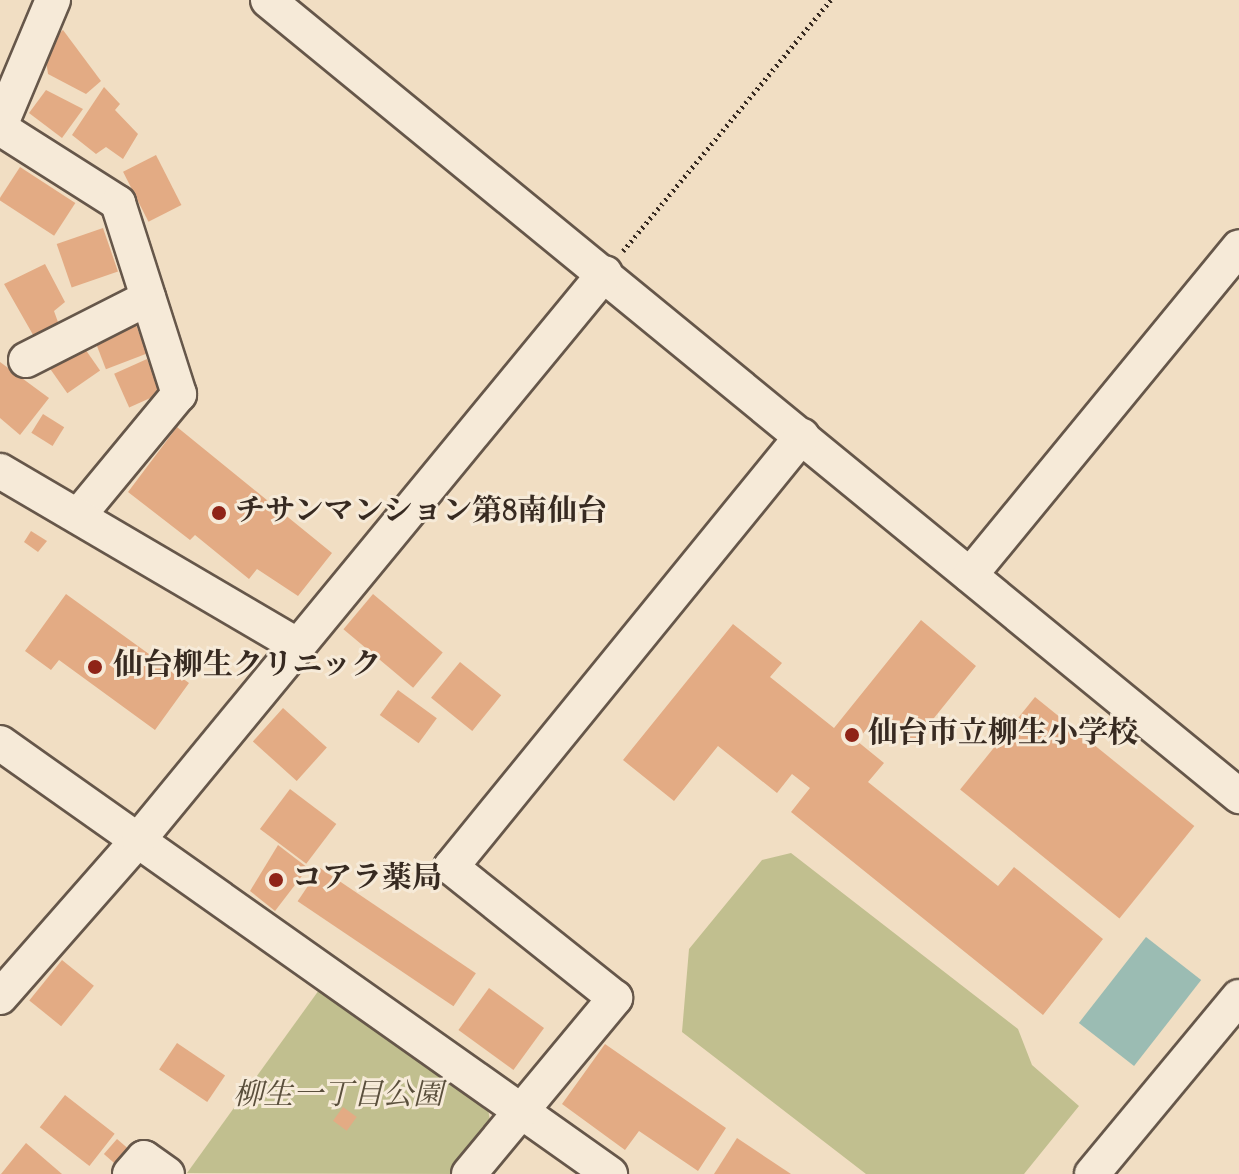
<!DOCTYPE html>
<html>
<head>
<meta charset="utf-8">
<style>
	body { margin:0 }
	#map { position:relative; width:1239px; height:1174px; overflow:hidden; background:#f1dec3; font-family:"Sorts Mill Goudy","Noto Serif JP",serif }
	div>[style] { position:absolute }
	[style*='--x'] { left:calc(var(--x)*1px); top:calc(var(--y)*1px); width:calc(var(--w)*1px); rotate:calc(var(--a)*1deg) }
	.green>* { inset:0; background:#c1bf8f }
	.water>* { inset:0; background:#9bbcb3; transform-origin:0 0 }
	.building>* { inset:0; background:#e3ab84; transform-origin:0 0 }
	.path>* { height:5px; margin-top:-2.5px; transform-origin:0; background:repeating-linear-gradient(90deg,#372a21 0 2px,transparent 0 6px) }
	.roads { filter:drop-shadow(2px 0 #66574a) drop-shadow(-2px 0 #66574a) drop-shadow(0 2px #66574a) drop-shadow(0 -2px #66574a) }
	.minor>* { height:34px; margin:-17px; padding:0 17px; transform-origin:17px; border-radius:17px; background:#f6ead8 }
	.dots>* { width:22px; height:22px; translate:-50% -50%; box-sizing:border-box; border:4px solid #f6ead8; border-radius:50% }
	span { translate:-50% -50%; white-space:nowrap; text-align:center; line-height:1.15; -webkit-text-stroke:6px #f6ead8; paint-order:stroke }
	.poi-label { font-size:30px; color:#372a21; font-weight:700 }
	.left { translate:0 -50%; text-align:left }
	.park-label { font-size:30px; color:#5a4f3c; font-style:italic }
</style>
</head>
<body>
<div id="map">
	<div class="green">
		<div style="clip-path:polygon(791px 853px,1018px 1029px,1032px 1065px,1079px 1106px,1024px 1174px,866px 1174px,682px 1032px,689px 949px,762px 860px)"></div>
		<div style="clip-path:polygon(319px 990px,488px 1109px,492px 1132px,457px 1174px,187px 1173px)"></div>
	</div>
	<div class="water">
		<div style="left:1146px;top:937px;width:70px;height:109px;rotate:38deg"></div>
	</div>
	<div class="building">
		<div style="clip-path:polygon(63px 30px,101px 81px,86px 94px,48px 74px,44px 47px)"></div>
		<div style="clip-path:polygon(104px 87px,120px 104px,115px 110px,138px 134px,123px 159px,106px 147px,96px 154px,72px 135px)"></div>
		<div style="clip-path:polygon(46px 90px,83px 109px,62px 138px,29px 113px)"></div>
		<div style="left:156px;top:155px;width:56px;height:37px;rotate:63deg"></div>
		<div style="left:20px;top:167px;width:66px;height:39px;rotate:33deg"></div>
		<div style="left:103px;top:228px;width:46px;height:49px;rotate:71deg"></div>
		<div style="clip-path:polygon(45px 264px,65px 302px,54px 311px,59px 325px,36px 340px,4px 284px)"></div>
		<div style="left:133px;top:317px;width:39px;height:44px;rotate:69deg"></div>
		<div style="left:76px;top:336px;width:42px;height:40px;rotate:55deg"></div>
		<div style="left:147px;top:359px;width:37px;height:36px;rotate:66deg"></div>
		<div style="clip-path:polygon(0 362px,49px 398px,20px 435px,0 418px)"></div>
		<div style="left:43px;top:414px;width:25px;height:22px;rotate:32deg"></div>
		<div style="clip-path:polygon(177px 427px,332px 553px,298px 596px,257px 569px,249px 579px,195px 535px,190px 540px,128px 492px)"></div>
		<div style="clip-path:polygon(31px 531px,47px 541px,38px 552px,24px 542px)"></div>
		<div style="clip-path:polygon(66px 594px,189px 683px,155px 730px,59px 660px,51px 670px,25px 651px)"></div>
		<div style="left:373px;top:594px;width:91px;height:46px;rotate:40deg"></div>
		<div style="clip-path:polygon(921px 620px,976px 666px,913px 744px,878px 715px,857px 741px,884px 763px,868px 782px,998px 886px,1014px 867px,1103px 939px,1043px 1015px,791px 812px,810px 788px,792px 774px,777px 793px,718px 746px,674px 801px,623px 760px,733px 624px,782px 663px,770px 677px,834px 728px)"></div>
		<div style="left:460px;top:662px;width:53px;height:46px;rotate:39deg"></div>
		<div style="left:398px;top:690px;width:48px;height:31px;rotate:36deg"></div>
		<div style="left:1035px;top:697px;width:205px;height:119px;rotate:39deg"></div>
		<div style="left:283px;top:708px;width:59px;height:45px;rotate:42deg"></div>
		<div style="left:290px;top:789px;width:58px;height:50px;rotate:37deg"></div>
		<div style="clip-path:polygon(278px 845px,308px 868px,275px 911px,250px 891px)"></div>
		<div style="left:320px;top:868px;width:188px;height:40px;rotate:34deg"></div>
		<div style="left:62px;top:960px;width:41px;height:52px;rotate:39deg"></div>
		<div style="left:489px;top:988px;width:68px;height:52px;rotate:36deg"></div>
		<div style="left:177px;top:1043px;width:58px;height:32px;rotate:34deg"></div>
		<div style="clip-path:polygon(605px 1044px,726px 1128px,698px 1171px,639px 1131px,625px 1150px,562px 1104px)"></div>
		<div style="left:65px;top:1095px;width:63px;height:41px;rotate:38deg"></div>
		<div style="left:343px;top:1107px;width:17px;height:17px;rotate:36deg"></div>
		<div style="clip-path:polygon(737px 1138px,791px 1174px,714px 1174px)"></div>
		<div style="left:117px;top:1139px;width:20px;height:20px;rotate:41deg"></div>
		<div style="clip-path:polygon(26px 1143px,62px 1174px,1px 1174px)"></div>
	</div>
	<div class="path">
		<div style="--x:623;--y:251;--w:326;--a:-50.4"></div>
	</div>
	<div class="roads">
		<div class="minor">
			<div style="--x:268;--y:0;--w:1256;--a:39.34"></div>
			<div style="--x:0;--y:126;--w:137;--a:-67.2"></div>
			<div style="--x:0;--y:128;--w:140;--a:32.4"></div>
			<div style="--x:118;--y:203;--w:201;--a:72.3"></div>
			<div style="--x:179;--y:394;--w:158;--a:129.6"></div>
			<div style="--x:26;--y:360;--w:137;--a:-26.9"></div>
			<div style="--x:0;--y:471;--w:346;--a:30.4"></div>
			<div style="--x:970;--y:575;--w:424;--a:-50.6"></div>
			<div style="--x:0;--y:743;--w:747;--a:35.24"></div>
			<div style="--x:0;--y:997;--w:210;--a:-48.7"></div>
			<div style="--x:139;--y:839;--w:733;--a:-50.53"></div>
			<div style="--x:130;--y:1174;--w:21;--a:-49"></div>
			<div style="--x:144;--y:1158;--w:28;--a:35"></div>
			<div style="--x:469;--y:1174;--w:229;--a:-50.3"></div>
			<div style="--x:615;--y:998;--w:210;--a:-141.4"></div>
			<div style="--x:451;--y:867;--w:556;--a:-50.84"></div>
			<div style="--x:1092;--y:1174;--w:230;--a:-50.3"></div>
		</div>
	</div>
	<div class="dots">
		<div style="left:219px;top:513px;background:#8f2418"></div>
		<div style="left:95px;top:667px;background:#8f2418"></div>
		<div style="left:852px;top:735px;background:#8f2418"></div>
		<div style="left:276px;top:880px;background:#8f2418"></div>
	</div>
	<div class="poi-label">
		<span class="left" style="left:235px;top:513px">チサンマンション第8南仙台</span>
		<span class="left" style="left:113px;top:667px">仙台柳生クリニック</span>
		<span class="left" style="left:868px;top:735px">仙台市立柳生小学校</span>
		<span class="left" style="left:292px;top:880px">コアラ薬局</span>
	</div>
	<div class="park-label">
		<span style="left:338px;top:1097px">柳生一丁目公園</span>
	</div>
</div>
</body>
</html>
